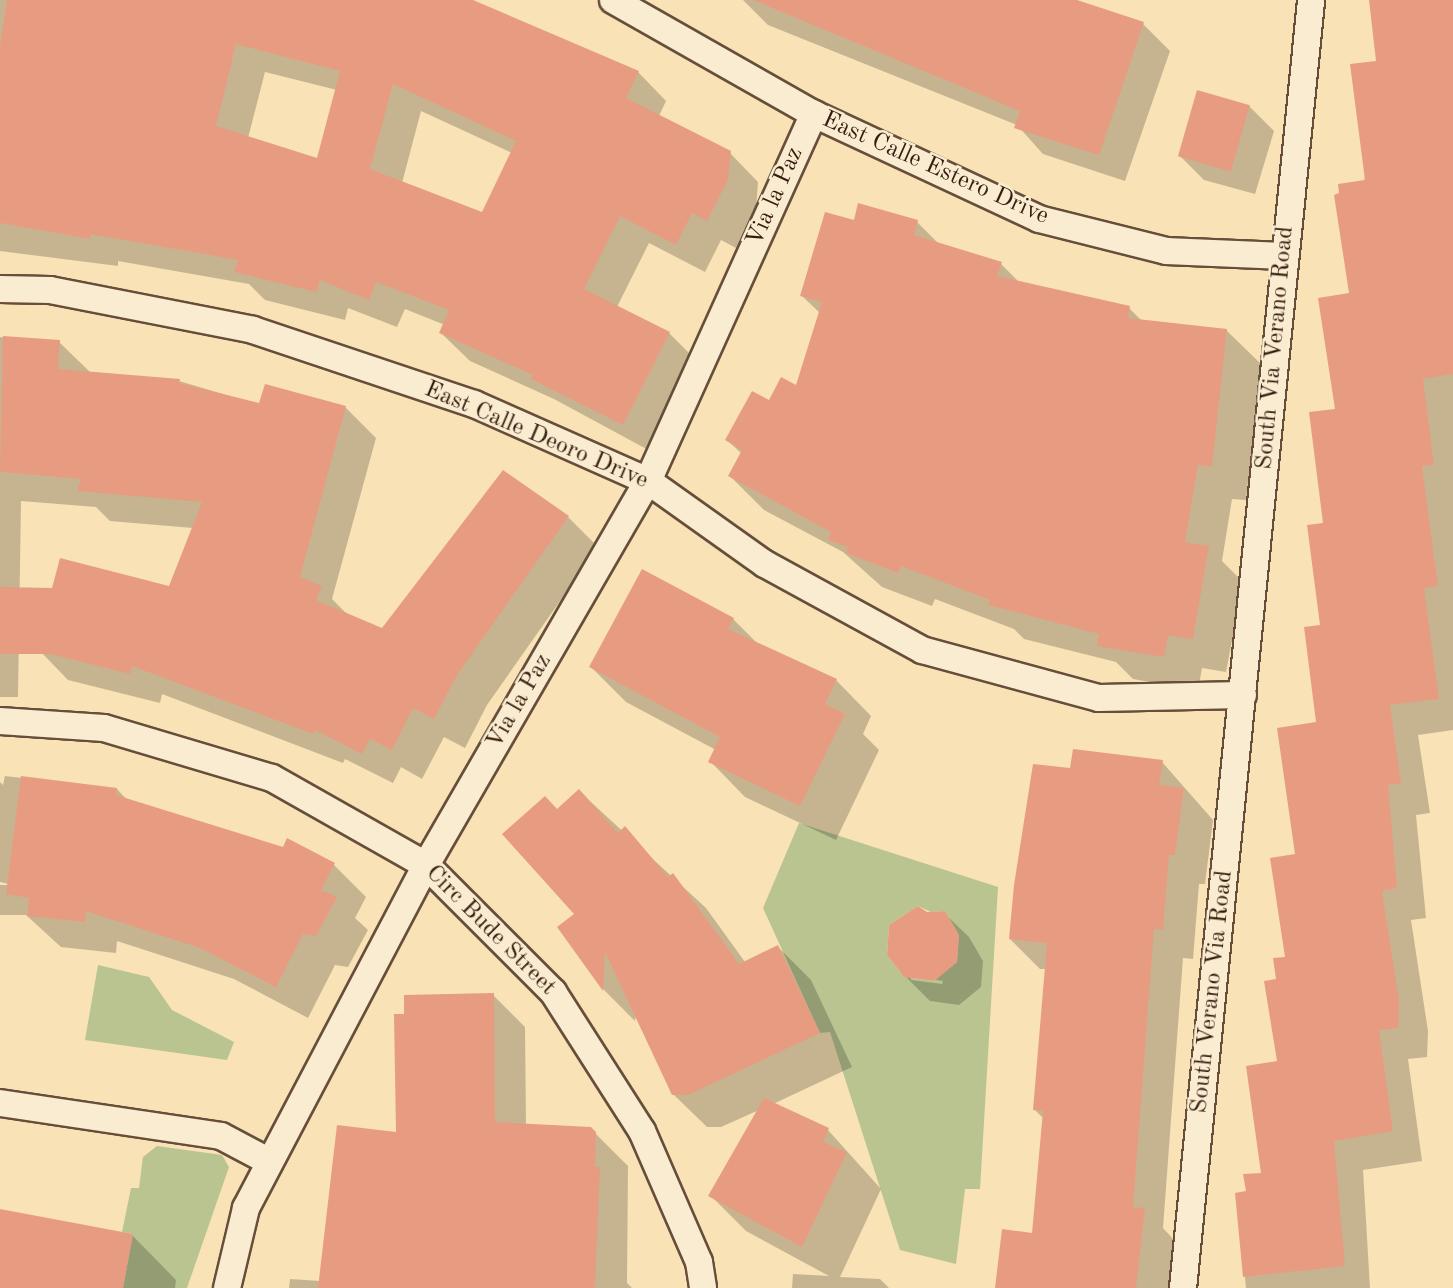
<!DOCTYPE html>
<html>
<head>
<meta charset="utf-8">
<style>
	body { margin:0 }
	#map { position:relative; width:1453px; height:1288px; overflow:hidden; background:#f8e2b6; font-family:"Old Standard TT",serif }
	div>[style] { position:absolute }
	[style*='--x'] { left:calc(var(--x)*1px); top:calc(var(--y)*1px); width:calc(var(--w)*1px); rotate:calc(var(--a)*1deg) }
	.green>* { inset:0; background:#b9c491 }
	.shadow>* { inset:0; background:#0003 }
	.building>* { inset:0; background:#e79c82; transform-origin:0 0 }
	.roads { filter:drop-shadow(2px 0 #664e3a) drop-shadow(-2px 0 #664e3a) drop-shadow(0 2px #664e3a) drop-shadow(0 -2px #664e3a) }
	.service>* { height:26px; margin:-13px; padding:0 13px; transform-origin:13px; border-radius:13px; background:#faecd0 }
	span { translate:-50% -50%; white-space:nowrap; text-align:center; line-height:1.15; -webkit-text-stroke:5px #faecd0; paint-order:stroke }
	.street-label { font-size:24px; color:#351c11 }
</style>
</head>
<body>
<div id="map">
	<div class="green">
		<div style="clip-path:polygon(evenodd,799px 823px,998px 887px,980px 1189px,965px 1189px,956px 1264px,900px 1250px,830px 1032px,820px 1033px,763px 908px,799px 823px,918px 906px,931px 912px,945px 911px,959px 935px,957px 962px,934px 981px,904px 977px,887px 955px,889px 925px,918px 906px)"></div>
		<div style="clip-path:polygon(98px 965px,149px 977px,172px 1010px,234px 1042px,227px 1060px,85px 1040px)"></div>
		<div style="clip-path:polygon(157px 1146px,222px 1155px,229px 1167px,187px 1288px,123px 1288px,133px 1234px,122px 1232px,131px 1188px,139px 1188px,143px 1157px)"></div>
	</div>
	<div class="shadow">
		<div style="clip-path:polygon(evenodd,0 0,468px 0,638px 72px,666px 101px,659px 116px,730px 153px,758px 182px,756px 209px,736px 248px,721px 240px,705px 272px,649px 243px,617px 307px,669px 333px,698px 362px,652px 452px,554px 399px,470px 361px,441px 333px,445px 325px,405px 309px,397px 327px,348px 308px,345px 320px,265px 300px,249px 284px,118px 261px,118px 266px,0 251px,0 0,265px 72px,337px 90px,318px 160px,248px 138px,265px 72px,0 0,421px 111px,512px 153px,483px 214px,402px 183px,421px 111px)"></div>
		<div style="clip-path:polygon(743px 0,1071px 0,1143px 24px,1170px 51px,1125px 181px,1043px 154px,1017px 125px,768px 25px)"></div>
		<div style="clip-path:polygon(1370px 0,1453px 0,1453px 730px,1418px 735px,1430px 813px,1416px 815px,1426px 918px,1411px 920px,1428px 1031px,1427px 1057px,1408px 1059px,1422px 1161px,1363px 1170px,1370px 1288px,1246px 1288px,1237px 1194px,1248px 1192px,1263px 1174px,1279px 1063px,1278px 980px,1287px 958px,1318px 724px,1325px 525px,1378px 62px)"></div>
		<div style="clip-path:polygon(1249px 106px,1274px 131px,1255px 194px,1204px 180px,1179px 155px)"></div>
		<div style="clip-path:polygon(855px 222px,917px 222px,940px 245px,1001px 264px,1020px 283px,1129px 308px,1143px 322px,1226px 330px,1261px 364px,1246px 500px,1232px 499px,1222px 561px,1243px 582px,1226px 672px,1202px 668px,1198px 691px,1133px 679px,1116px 662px,1024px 639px,1014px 629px,935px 599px,932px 606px,882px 587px,843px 552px,764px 510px,730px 476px,742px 454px,727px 440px,769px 403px,797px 388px,820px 313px,802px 296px)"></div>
		<div style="clip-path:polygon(0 337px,59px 342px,90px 372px,179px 381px,260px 405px,266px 387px,346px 408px,376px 438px,332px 599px,348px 615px,383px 630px,568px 517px,598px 547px,487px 705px,465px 748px,444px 737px,422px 779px,401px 767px,393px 783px,345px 759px,343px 763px,162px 694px,160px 703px,68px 680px,38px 649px,170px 588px,193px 528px,110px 521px,96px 507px,21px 501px,18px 697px,0 697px)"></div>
		<div style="clip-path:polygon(733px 619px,758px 644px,836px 680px,871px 716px,863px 734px,879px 750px,836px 840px,745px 797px,710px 761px,716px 750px,626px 702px,591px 667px)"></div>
		<div style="clip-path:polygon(1162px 762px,1213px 820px,1205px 884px,1199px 884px,1193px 959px,1183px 958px,1163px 1228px,1174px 1240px,1169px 1288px,996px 1288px,1033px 1234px,1044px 1119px,1034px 1109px,1047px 969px,1040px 969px,1010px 939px,1072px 770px)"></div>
		<div style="clip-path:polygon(5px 776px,117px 789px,128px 801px,334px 865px,366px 897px,355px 918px,368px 930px,348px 967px,335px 965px,308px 1018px,234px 979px,117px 941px,116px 953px,61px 947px,26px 915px,0 915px,0 885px,13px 885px,0 882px,0 782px,3px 785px)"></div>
		<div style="clip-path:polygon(579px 791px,706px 908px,745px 962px,778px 947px,811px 980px,852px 1067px,773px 1104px,828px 1130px,881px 1189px,840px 1277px,880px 1279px,889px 1288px,792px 1288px,793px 1274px,829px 1276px,746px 1231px,711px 1196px,759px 1110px,721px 1127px,707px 1127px,673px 1094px,636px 1014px,635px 1021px,604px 990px,559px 927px,577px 915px,557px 811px)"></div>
		<div style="clip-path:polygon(evenodd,944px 913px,969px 937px,983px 961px,981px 987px,959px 1005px,930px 1001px,905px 976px,926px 914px,944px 913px,911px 976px,943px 981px,942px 984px,911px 980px,911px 976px)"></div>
		<div style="clip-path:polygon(493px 995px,525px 1027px,526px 1126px,591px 1129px,628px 1166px,627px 1283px,632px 1288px,289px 1288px,290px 1279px,320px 1281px,398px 1134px)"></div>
		<div style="clip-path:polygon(0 1211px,132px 1235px,176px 1280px,175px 1288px,0 1288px)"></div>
	</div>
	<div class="building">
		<div style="clip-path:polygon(evenodd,7px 0,473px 0,639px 71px,626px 98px,731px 151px,728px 180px,707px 221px,692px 213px,676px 245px,620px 216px,584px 289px,670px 332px,623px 425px,531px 379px,533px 375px,439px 333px,449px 310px,376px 282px,369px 300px,320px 280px,316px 292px,234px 272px,238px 260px,90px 234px,90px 239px,0 223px,0 46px,7px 0,236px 44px,340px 71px,317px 158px,216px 126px,236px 44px,7px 0,393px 84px,516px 141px,482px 212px,370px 169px,393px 84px)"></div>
		<div style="clip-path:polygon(753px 0,1077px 0,1144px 22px,1099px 155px,1014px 128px,1020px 111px)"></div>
		<div style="clip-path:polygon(1369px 0,1453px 0,1453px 374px,1423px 379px,1434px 465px,1422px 466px,1438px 586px,1424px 588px,1439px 699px,1390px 705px,1401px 784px,1388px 785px,1397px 888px,1382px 891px,1399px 1001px,1398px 1028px,1379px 1030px,1393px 1131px,1334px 1141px,1345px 1266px,1243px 1277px,1235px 1193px,1246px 1191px,1243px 1174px,1261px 1173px,1246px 1066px,1277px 1061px,1264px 981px,1276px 979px,1273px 958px,1285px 957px,1270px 858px,1295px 854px,1277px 728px,1316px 722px,1304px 627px,1320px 625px,1307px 525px,1323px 523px,1309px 412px,1335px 409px,1318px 298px,1349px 293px,1334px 195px,1339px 193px,1338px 184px,1365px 180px,1350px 64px,1376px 61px)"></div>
		<div style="left:1197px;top:90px;width:55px;height:69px;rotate:16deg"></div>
		<div style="clip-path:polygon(858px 203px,918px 220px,914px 235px,1002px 262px,997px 276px,1130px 306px,1128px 318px,1227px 329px,1212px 467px,1198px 465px,1185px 542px,1209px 546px,1193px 639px,1168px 635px,1164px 657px,1097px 646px,1099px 634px,988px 605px,990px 600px,901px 566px,898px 573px,846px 553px,848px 547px,828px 540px,831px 532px,728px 476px,742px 450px,725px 440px,752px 391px,769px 400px,781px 377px,796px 385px,822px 302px,800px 296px,825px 212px,854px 220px)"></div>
		<div style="clip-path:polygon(3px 336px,60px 340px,58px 369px,180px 379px,179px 383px,259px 403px,265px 384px,346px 406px,300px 577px,322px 586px,316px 600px,382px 628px,503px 470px,569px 516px,457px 675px,434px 719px,413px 708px,392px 750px,370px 739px,362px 754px,315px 730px,313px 734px,132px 666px,130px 674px,50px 654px,0 654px,0 587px,52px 588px,60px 558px,169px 586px,202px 502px,77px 491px,81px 479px,0 472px)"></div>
		<div style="clip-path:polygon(642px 569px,734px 618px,728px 629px,837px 679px,825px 704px,845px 714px,800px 806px,708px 762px,720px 737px,589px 667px)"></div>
		<div style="clip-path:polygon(1073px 749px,1163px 760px,1159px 785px,1184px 788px,1175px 855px,1169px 855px,1163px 930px,1154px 929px,1133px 1207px,1145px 1208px,1136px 1288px,995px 1288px,1002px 1229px,1032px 1233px,1043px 1111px,1033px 1110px,1047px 943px,1009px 939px,1014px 885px,1033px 764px,1070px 768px)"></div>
		<div style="clip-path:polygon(21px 776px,117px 788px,116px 795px,283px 847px,287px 838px,335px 863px,321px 890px,337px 897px,316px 936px,303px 934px,276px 987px,200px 948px,86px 911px,85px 922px,27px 916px,29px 898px,6px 894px)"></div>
		<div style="clip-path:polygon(579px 789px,618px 833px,625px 826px,668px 877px,673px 873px,739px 964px,778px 945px,820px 1033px,688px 1095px,672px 1095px,605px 952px,603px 991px,557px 927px,574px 914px,502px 834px,545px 796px,557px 809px)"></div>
		<div style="clip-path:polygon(918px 906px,927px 912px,945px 911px,959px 935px,957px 962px,934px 981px,904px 977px,887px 955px,889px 925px)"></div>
		<div style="clip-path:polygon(494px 993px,495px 1122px,591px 1127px,596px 1132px,595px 1167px,600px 1167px,595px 1288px,318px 1288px,337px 1125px,396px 1132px,394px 1014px,404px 1014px,404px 995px)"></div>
		<div style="clip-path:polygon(764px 1098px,829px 1128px,823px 1142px,847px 1152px,802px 1247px,708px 1196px)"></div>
		<div style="clip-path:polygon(0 1209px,133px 1234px,123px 1288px,0 1288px)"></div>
	</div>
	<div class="roads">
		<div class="service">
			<div style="--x:613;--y:0;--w:231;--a:29.6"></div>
			<div style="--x:814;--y:114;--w:248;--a:25"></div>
			<div style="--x:1039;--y:219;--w:131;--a:14.1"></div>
			<div style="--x:1166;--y:251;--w:118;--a:2.4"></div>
			<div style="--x:0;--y:289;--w:50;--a:1.1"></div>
			<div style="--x:50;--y:290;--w:207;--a:11.1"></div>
			<div style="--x:253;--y:330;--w:233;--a:18.5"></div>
			<div style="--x:474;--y:404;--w:190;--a:23.9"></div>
			<div style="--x:648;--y:481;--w:143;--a:35.4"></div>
			<div style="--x:765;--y:564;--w:179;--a:28.7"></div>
			<div style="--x:922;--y:650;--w:183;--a:15.2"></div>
			<div style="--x:1099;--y:698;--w:144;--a:-1.2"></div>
			<div style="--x:0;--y:721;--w:104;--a:3.9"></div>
			<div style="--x:104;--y:728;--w:175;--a:16.6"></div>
			<div style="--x:272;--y:778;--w:177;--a:29.5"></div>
			<div style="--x:426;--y:865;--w:180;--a:45"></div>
			<div style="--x:553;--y:992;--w:165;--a:57.4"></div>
			<div style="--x:642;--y:1131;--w:143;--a:66.5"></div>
			<div style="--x:699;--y:1262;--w:26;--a:81"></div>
			<div style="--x:0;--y:1103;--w:223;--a:8.5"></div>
			<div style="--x:221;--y:1136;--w:55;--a:28"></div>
			<div style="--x:227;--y:1288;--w:82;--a:-76.6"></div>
			<div style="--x:246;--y:1208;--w:387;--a:-62.3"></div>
			<div style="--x:426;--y:865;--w:444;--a:-60"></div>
			<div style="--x:648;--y:481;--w:403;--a:-65.7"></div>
			<div style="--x:1183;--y:1288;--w:1294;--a:-84.32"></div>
		</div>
	</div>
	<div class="street-label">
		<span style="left:935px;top:169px;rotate:24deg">East Calle Estero Drive</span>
		<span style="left:776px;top:197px;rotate:-66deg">Via la Paz</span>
		<span style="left:1276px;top:348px;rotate:-85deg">South Via Verano Road</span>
		<span style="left:536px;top:436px;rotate:23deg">East Calle Deoro Drive</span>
		<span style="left:520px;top:702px;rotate:-60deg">Via la Paz</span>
		<span style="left:490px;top:931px;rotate:45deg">Circ Bude Street</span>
		<span style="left:1213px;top:992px;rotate:-84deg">South Verano Via Road</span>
	</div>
</div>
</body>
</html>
